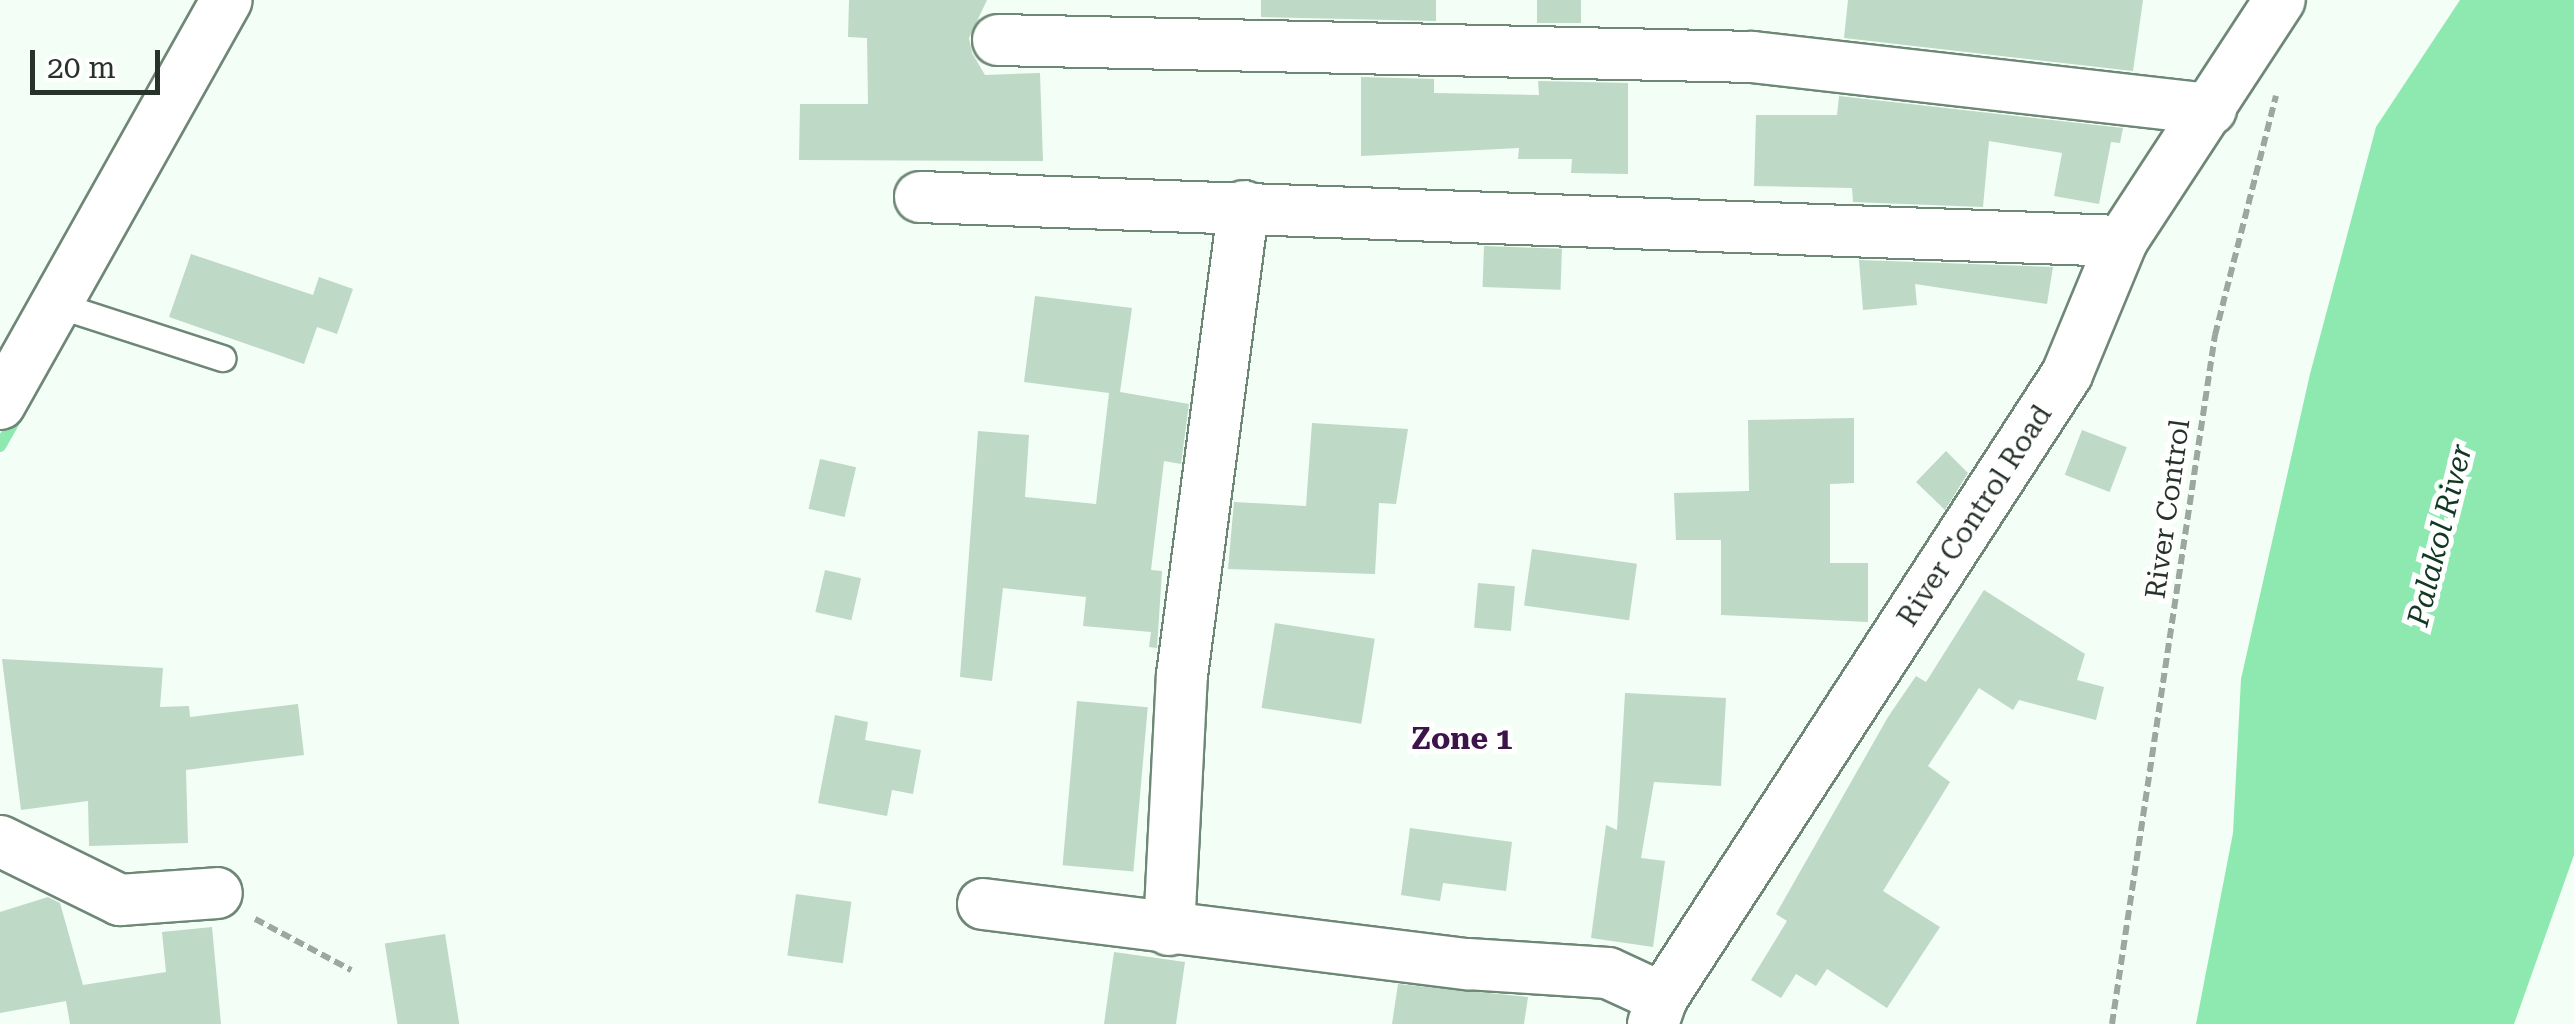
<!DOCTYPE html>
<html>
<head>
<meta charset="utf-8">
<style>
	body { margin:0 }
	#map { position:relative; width:2574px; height:1024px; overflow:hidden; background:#f3fef6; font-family:"Roboto Serif",serif }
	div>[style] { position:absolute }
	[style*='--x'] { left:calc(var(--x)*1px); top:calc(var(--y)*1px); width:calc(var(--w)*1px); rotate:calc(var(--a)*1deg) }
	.water>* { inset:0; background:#8ee9b0 }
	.stream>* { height:12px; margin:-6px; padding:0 6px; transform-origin:6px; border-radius:6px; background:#8ee9b0 }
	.building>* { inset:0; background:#bed9c6; transform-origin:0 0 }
	.path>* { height:6px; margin-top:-3px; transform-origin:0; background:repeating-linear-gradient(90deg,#9ca79f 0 10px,transparent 0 15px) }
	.roads { filter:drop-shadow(2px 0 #6e8776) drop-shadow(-2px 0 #6e8776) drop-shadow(0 2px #6e8776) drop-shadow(0 -2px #6e8776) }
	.lane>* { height:25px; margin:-12.5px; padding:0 12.5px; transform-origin:12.5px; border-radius:12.5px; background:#fff }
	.street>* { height:50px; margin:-25px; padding:0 25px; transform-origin:25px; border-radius:25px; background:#fff }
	span { translate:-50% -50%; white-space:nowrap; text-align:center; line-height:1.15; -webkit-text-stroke:10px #fff; paint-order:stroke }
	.street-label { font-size:28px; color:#27322a }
	.water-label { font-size:30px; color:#113822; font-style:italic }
	.neighbourhood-label { font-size:30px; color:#3d1449; font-weight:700 }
	.scale { position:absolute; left:30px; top:50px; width:130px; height:45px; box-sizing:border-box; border:5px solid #27322a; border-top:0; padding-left:12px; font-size:30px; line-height:35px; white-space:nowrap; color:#27322a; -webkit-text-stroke:8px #fff; paint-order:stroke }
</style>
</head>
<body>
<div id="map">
	<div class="water">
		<div style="clip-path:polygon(2460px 0,2574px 0,2574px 855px,2514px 1024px,2196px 1024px,2233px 833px,2241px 679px,2310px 374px,2376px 127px)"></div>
	</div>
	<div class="stream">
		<div style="--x:0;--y:446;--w:40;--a:-60.3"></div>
	</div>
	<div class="building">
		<div style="clip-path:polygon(849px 0,987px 0,969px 38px,972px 53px,985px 75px,1040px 73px,1043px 161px,799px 160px,800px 104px,868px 104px,867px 38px,848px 37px)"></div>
		<div style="clip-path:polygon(1261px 0,1436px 0,1436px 21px,1261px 17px)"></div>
		<div style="left:1537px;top:0;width:44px;height:23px"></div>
		<div style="clip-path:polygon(1848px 0,2143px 0,2133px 71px,1844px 38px)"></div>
		<div style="clip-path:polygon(1361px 77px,1434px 79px,1434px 93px,1539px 95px,1538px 81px,1628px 83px,1628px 174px,1571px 173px,1572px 159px,1518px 159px,1519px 148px,1361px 156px)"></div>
		<div style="clip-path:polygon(1839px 96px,2123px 128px,2120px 143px,2111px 142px,2099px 204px,2054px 196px,2062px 153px,1989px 141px,1983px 207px,1853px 202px,1852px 188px,1754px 186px,1756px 115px,1837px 115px)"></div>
		<div style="left:1484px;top:246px;width:78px;height:41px;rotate:2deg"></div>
		<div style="clip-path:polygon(191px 254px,313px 295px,319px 277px,353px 289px,337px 334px,317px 327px,304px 364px,169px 317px)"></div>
		<div style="clip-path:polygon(1859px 260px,2053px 267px,2047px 304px,1915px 284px,1917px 305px,1863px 310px)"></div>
		<div style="clip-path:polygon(1035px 296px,1132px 308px,1120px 392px,1189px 404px,1181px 464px,1164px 461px,1151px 570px,1162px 571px,1157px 648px,1149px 647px,1151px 632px,1083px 626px,1086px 597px,1003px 588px,992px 681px,960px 677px,978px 431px,1029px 435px,1025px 497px,1096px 504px,1109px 393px,1024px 382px)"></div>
		<div style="clip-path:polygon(1854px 418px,1854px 483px,1830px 484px,1830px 563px,1868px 563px,1868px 622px,1721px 615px,1721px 540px,1676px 540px,1674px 493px,1749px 491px,1748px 420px)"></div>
		<div style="clip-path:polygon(1312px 423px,1408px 429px,1396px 504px,1379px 503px,1375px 574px,1228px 569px,1234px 502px,1306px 506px)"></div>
		<div style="left:2082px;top:430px;width:48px;height:48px;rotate:21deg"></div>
		<div style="clip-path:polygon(1946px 451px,1968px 473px,1945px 510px,1916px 482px)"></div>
		<div style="left:820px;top:459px;width:37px;height:51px;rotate:13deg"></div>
		<div style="left:1532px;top:549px;width:106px;height:57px;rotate:8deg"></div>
		<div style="left:825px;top:570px;width:37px;height:43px;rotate:13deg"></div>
		<div style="left:1478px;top:583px;width:37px;height:45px;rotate:5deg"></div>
		<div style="clip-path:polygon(1984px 590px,2085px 654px,2077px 680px,2104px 687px,2096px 720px,2019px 700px,2013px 710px,1979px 688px,1928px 766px,1950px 782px,1883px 891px,1940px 927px,1887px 1008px,1827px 969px,1816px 986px,1796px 974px,1781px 998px,1751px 980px,1787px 921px,1776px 914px,1888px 717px,1916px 676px,1926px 682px)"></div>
		<div style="left:1275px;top:623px;width:101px;height:86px;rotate:9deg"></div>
		<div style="clip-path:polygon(2px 659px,163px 668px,160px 707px,189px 706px,190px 717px,298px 704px,304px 755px,186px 770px,188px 843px,89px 846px,88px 801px,21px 810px)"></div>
		<div style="clip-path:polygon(1625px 693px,1726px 698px,1721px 786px,1654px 782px,1641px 858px,1665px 861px,1653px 947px,1591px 938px,1606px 825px,1617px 830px)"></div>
		<div style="left:1077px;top:701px;width:71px;height:165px;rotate:5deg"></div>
		<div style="clip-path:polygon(835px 715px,868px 722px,865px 740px,921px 750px,913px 794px,892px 790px,887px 816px,818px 803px)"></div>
		<div style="clip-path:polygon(1410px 828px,1512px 842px,1506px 891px,1443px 883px,1440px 901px,1401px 895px)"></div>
		<div style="left:796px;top:894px;width:56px;height:62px;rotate:8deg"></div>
		<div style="clip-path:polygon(48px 897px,60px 903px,83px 985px,166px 972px,162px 932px,212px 927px,221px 1024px,70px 1024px,66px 1001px,0 1013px,0 912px)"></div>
		<div style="left:445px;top:934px;width:91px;height:61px;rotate:81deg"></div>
		<div style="clip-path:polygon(1114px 952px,1185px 962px,1176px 1024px,1104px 1024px)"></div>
		<div style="clip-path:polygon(1398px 984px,1528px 997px,1524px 1024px,1392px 1024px)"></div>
	</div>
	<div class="path">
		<div style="--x:255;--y:919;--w:109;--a:28"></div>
		<div style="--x:2112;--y:1024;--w:697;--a:-81.5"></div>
		<div style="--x:2215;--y:335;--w:247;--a:-75.7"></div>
	</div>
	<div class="roads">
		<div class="lane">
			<div style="--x:55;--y:304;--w:176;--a:17.9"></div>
		</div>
		<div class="street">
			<div style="--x:998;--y:40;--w:754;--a:1.29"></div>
			<div style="--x:1752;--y:57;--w:462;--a:6.5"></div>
			<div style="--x:920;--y:197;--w:1203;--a:2.1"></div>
			<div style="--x:0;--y:404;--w:463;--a:-60.7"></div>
			<div style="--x:0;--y:841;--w:134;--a:26.2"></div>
			<div style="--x:120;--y:900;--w:97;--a:-4.1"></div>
			<div style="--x:983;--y:904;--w:489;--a:7.1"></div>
			<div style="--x:1468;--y:964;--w:140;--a:3.7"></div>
			<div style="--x:1608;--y:973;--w:60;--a:24.8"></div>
			<div style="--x:1169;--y:930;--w:255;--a:-87.1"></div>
			<div style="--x:1182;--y:675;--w:473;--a:-82.5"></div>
			<div style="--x:1653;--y:1024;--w:28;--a:-71"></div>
			<div style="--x:1662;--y:998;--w:744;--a:-57.01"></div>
			<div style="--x:2067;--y:374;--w:144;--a:-67.5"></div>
			<div style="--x:2122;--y:241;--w:288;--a:-56.8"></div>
		</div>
	</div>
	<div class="street-label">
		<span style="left:2168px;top:509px;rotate:-82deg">River Control</span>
		<span style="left:1975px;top:516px;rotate:-57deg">River Control Road</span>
	</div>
	<div class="water-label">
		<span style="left:2440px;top:535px;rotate:-76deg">Palakol River</span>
	</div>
	<div class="neighbourhood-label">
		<span style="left:1462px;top:739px">Zone 1</span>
	</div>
	<div class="scale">20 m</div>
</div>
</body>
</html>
